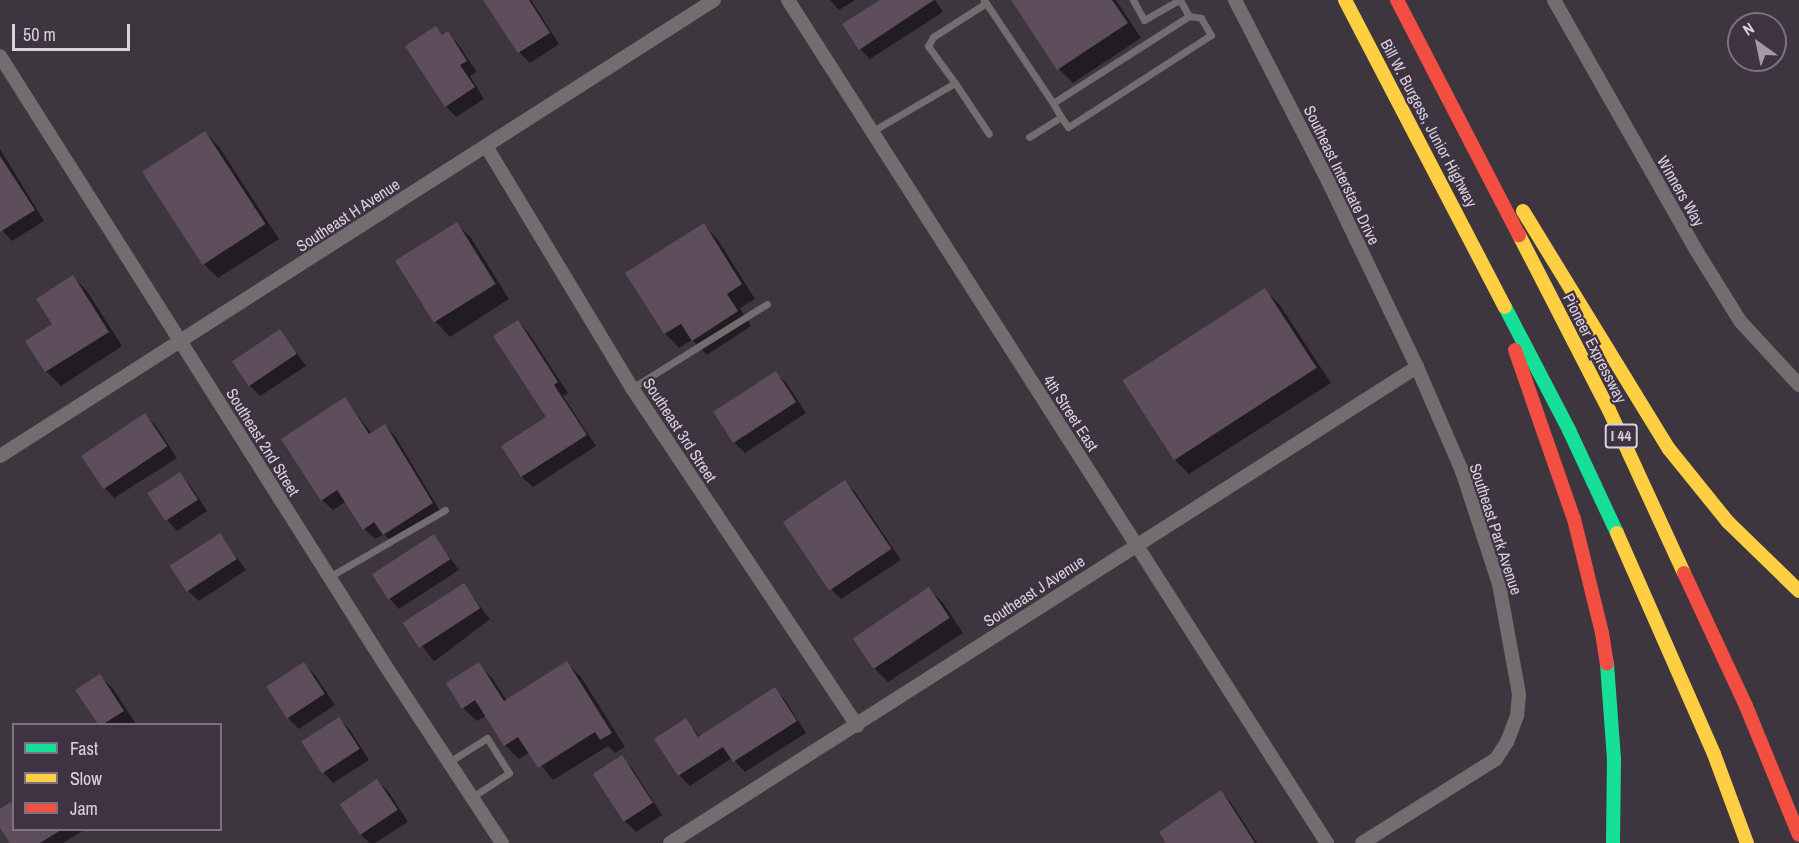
<!DOCTYPE html>
<html>
<head>
<meta charset="utf-8">
<style>
	body { margin:0 }
	#map { position:relative; width:1799px; height:843px; overflow:hidden; background:#3d363f; font-family:"Archivo Narrow",sans-serif }
	div>[style] { position:absolute }
	[style*='--x'] { left:calc(var(--x)*1px); top:calc(var(--y)*1px); width:calc(var(--w)*1px); rotate:calc(var(--a)*1deg) }
	.shadow>* { inset:0; background:#0007; transform-origin:0 0 }
	.building>* { inset:0; background:#5e4e5b; transform-origin:0 0 }
	.lane>* { height:7px; margin:-3.5px; padding:0 3.5px; transform-origin:3.5px; border-radius:3.5px; background:#726d6f }
	.street>* { height:14px; margin:-7px; padding:0 7px; transform-origin:7px; border-radius:7px; background:#726d6f }
	.fast>* { height:14px; margin:-7px; padding:0 7px; transform-origin:7px; border-radius:7px; background:#16e098 }
	.slow>* { height:14px; margin:-7px; padding:0 7px; transform-origin:7px; border-radius:7px; background:#ffcf43 }
	.jam>* { height:14px; margin:-7px; padding:0 7px; transform-origin:7px; border-radius:7px; background:#f24e42 }
	span { translate:-50% -50%; white-space:nowrap; text-align:center; line-height:1.15; -webkit-text-stroke:4.5px #3e3243; paint-order:stroke }
	.shield-label span { padding:2px 4px; background:#3e3243; border:2px solid; border-radius:4px; -webkit-text-stroke-width:0 }
	.shield-label { font-size:15px; color:#d9d2dc; font-weight:700 }
	.street-label { font-size:16px; color:#d9d2dc }
	.legend { position:absolute; left:12px; top:723px; width:210px; height:108px; box-sizing:border-box; background:#3e3243; border:2px solid #7c7280; margin:0; padding:8px 10px; list-style:none; font-size:18px; color:#d9d2dc }
	.legend li { display:flex; align-items:center; gap:12px; height:30px }
	.legend b { width:30px; border:2px solid #7c7280 }
	.north { position:absolute; left:1727px; top:12px; width:60px; height:60px; box-sizing:border-box; background:#3e3243; border:2px solid #7c7280; border-radius:50%; rotate:327deg; font-size:16px; font-weight:700; line-height:24px; text-align:center; color:#d9d2dc }
	.north::after { content:''; display:block; margin:auto; width:21px; height:27px; background:#a29ba5; clip-path:polygon(50% 0,100% 100%,50% 72%,0 100%) }
	.scale { position:absolute; left:12px; top:24px; width:118px; height:27px; box-sizing:border-box; border:3px solid #d9d2dc; border-top:0; padding-left:8px; font-size:18px; line-height:21px; white-space:nowrap; color:#d9d2dc; -webkit-text-stroke:4px #3e3243; paint-order:stroke }
</style>
</head>
<body>
<div id="map">
	<div class="shadow">
		<div style="clip-path:polygon(485px 0,531px 0,559px 44px,530px 63px,519px 52px)"></div>
		<div style="clip-path:polygon(830px 0,855px 0,839px 10px)"></div>
		<div style="clip-path:polygon(882px 0,935px 0,943px 12px,870px 59px,860px 49px)"></div>
		<div style="clip-path:polygon(1013px 0,1116px 0,1141px 38px,1073px 83px,1059px 69px)"></div>
		<div style="clip-path:polygon(436px 28px,444px 36px,448px 33px,458px 44px,477px 72px,470px 76px,484px 99px,456px 117px,446px 106px)"></div>
		<div style="clip-path:polygon(205px 132px,219px 147px,279px 239px,218px 278px,204px 264px)"></div>
		<div style="clip-path:polygon(0 149px,44px 221px,12px 241px,0 228px)"></div>
		<div style="clip-path:polygon(457px 224px,471px 238px,509px 299px,450px 337px,436px 322px)"></div>
		<div style="clip-path:polygon(704px 225px,718px 240px,755px 299px,740px 308px,751px 326px,707px 355px,692px 340px,679px 348px,665px 333px,627px 274px)"></div>
		<div style="clip-path:polygon(73px 277px,87px 291px,122px 346px,61px 386px,46px 371px,28px 342px,54px 325px)"></div>
		<div style="clip-path:polygon(1265px 290px,1279px 304px,1331px 383px,1189px 474px,1175px 460px)"></div>
		<div style="clip-path:polygon(518px 322px,528px 332px,568px 393px,563px 396px,596px 446px,533px 487px,522px 477px,503px 447px,548px 418px)"></div>
		<div style="clip-path:polygon(280px 330px,306px 366px,260px 396px,249px 385px)"></div>
		<div style="clip-path:polygon(776px 373px,787px 384px,806px 413px,745px 453px,734px 442px)"></div>
		<div style="clip-path:polygon(345px 399px,372px 434px,385px 426px,395px 436px,442px 514px,394px 545px,384px 534px,375px 539px,364px 529px,347px 501px,333px 510px,322px 500px)"></div>
		<div style="clip-path:polygon(145px 415px,156px 426px,177px 458px,114px 498px,104px 487px)"></div>
		<div style="clip-path:polygon(179px 474px,190px 485px,207px 511px,177px 531px,167px 520px)"></div>
		<div style="clip-path:polygon(844px 482px,855px 492px,901px 560px,841px 599px,830px 588px,784px 521px)"></div>
		<div style="clip-path:polygon(220px 535px,246px 570px,199px 601px,188px 591px)"></div>
		<div style="clip-path:polygon(434px 536px,459px 570px,399px 609px,389px 598px)"></div>
		<div style="left:464px;top:585px;width:43px;height:70px;rotate:53deg"></div>
		<div style="clip-path:polygon(929px 589px,943px 603px,963px 633px,888px 682px,874px 668px)"></div>
		<div style="clip-path:polygon(567px 663px,581px 677px,625px 747px,615px 753px,608px 746px,553px 780px,530px 752px,519px 759px,505px 745px,487px 715px,477px 721px,463px 708px,478px 664px,492px 678px,507px 701px)"></div>
		<div style="clip-path:polygon(304px 664px,315px 675px,335px 705px,299px 729px,288px 718px)"></div>
		<div style="clip-path:polygon(100px 676px,114px 690px,136px 724px,99px 724px,77px 691px)"></div>
		<div style="clip-path:polygon(775px 689px,785px 700px,806px 733px,745px 772px,732px 758px,690px 786px,679px 775px,686px 720px,700px 737px)"></div>
		<div style="clip-path:polygon(339px 719px,350px 730px,369px 760px,333px 783px,323px 772px)"></div>
		<div style="clip-path:polygon(621px 757px,632px 768px,662px 815px,636px 832px,625px 821px)"></div>
		<div style="clip-path:polygon(377px 781px,388px 791px,408px 822px,375px 843px,370px 843px,361px 835px)"></div>
		<div style="clip-path:polygon(1221px 792px,1231px 803px,1257px 843px,1167px 843px)"></div>
		<div style="clip-path:polygon(0 811px,14px 830px,84px 830px,63px 843px,12px 843px,0 825px)"></div>
	</div>
	<div class="building">
		<div style="clip-path:polygon(483px 0,529px 0,550px 33px,518px 53px)"></div>
		<div style="clip-path:polygon(880px 0,934px 0,859px 50px,842px 24px)"></div>
		<div style="clip-path:polygon(1011px 0,1112px 0,1128px 23px,1057px 70px)"></div>
		<div style="clip-path:polygon(436px 26px,442px 35px,448px 31px,467px 61px,460px 65px,475px 87px,445px 107px,405px 46px)"></div>
		<div style="left:205px;top:131px;width:111px;height:75px;rotate:57deg"></div>
		<div style="clip-path:polygon(0 156px,35px 210px,0 232px)"></div>
		<div style="left:457px;top:222px;width:73px;height:73px;rotate:58deg"></div>
		<div style="clip-path:polygon(704px 223px,742px 284px,727px 294px,738px 311px,692px 341px,681px 324px,664px 334px,625px 273px)"></div>
		<div style="clip-path:polygon(73px 275px,109px 332px,45px 372px,25px 341px,52px 324px,36px 299px)"></div>
		<div style="left:1265px;top:288px;width:95px;height:170px;rotate:57deg"></div>
		<div style="clip-path:polygon(518px 320px,558px 382px,554px 385px,587px 435px,521px 477px,501px 446px,546px 417px,493px 336px)"></div>
		<div style="left:280px;top:329px;width:30px;height:58px;rotate:56deg"></div>
		<div style="left:776px;top:371px;width:37px;height:75px;rotate:57deg"></div>
		<div style="clip-path:polygon(345px 397px,369px 434px,385px 424px,433px 503px,383px 535px,374px 522px,363px 530px,337px 490px,321px 501px,281px 439px)"></div>
		<div style="left:145px;top:413px;width:40px;height:77px;rotate:56deg"></div>
		<div style="left:180px;top:472px;width:33px;height:39px;rotate:57deg"></div>
		<div style="left:845px;top:480px;width:83px;height:75px;rotate:56deg"></div>
		<div style="left:220px;top:533px;width:31px;height:60px;rotate:57deg"></div>
		<div style="left:434px;top:534px;width:30px;height:74px;rotate:57deg"></div>
		<div style="left:464px;top:583px;width:30px;height:73px;rotate:57deg"></div>
		<div style="left:929px;top:587px;width:37px;height:92px;rotate:56deg"></div>
		<div style="clip-path:polygon(567px 661px,612px 733px,600px 740px,595px 732px,538px 768px,518px 737px,504px 746px,475px 700px,462px 709px,446px 683px,479px 662px,504px 701px)"></div>
		<div style="left:304px;top:662px;width:38px;height:45px;rotate:57deg"></div>
		<div style="clip-path:polygon(100px 674px,124px 711px,103px 724px,98px 724px,75px 690px)"></div>
		<div style="clip-path:polygon(775px 687px,797px 721px,733px 762px,723px 747px,678px 776px,654px 739px,686px 718px,698px 737px)"></div>
		<div style="left:339px;top:717px;width:38px;height:45px;rotate:57deg"></div>
		<div style="left:622px;top:755px;width:57px;height:35px;rotate:57deg"></div>
		<div style="left:377px;top:779px;width:37px;height:45px;rotate:56deg"></div>
		<div style="clip-path:polygon(1221px 790px,1255px 843px,1166px 843px,1159px 832px)"></div>
		<div style="clip-path:polygon(14px 800px,14px 830px,61px 830px,40px 843px,10px 843px,0 828px,0 809px)"></div>
	</div>
	<div class="lane">
		<div style="--x:1133;--y:0;--w:23;--a:61"></div>
		<div style="--x:1144;--y:20;--w:40;--a:-29.7"></div>
		<div style="--x:1180;--y:0;--w:18;--a:61"></div>
		<div style="--x:986;--y:3;--w:120;--a:56.2"></div>
		<div style="--x:1053;--y:103;--w:161;--a:-32.6"></div>
		<div style="--x:1189;--y:16;--w:12;--a:9"></div>
		<div style="--x:1201;--y:18;--w:20;--a:60"></div>
		<div style="--x:1211;--y:35;--w:170;--a:147.2"></div>
		<div style="--x:1068;--y:127;--w:12;--a:-125"></div>
		<div style="--x:955;--y:83;--w:46;--a:-126.1"></div>
		<div style="--x:928;--y:46;--w:10;--a:-61"></div>
		<div style="--x:933;--y:37;--w:63;--a:-32.7"></div>
		<div style="--x:986;--y:3;--w:4;--a:-124"></div>
		<div style="--x:871;--y:132;--w:97;--a:-30.3"></div>
		<div style="--x:955;--y:83;--w:61;--a:56.3"></div>
		<div style="--x:1029;--y:137;--w:38;--a:-32"></div>
		<div style="--x:1061;--y:117;--w:16;--a:-120"></div>
		<div style="--x:632;--y:388;--w:159;--a:-31.9"></div>
		<div style="--x:329;--y:577;--w:134;--a:-30"></div>
		<div style="--x:449;--y:762;--w:45;--a:-32.3"></div>
		<div style="--x:487;--y:738;--w:41;--a:57.8"></div>
		<div style="--x:509;--y:773;--w:44;--a:147"></div>
	</div>
	<div class="street">
		<div style="--x:788;--y:0;--w:1001;--a:57.41"></div>
		<div style="--x:1235;--y:0;--w:203;--a:62.8"></div>
		<div style="--x:1328;--y:181;--w:206;--a:64.4"></div>
		<div style="--x:1417;--y:367;--w:113;--a:66.6"></div>
		<div style="--x:1462;--y:471;--w:119;--a:71.9"></div>
		<div style="--x:1499;--y:584;--w:112;--a:79.7"></div>
		<div style="--x:1519;--y:694;--w:22;--a:95"></div>
		<div style="--x:1517;--y:716;--w:28;--a:111"></div>
		<div style="--x:1507;--y:742;--w:20;--a:123"></div>
		<div style="--x:1496;--y:759;--w:158;--a:147.9"></div>
		<div style="--x:1554;--y:0;--w:288;--a:60.4"></div>
		<div style="--x:1696;--y:250;--w:84;--a:58.2"></div>
		<div style="--x:1740;--y:321;--w:87;--a:47.3"></div>
		<div style="--x:0;--y:56;--w:720;--a:57.7"></div>
		<div style="--x:385;--y:665;--w:213;--a:56.7"></div>
		<div style="--x:486;--y:146;--w:283;--a:58.9"></div>
		<div style="--x:632;--y:388;--w:406;--a:56.3"></div>
		<div style="--x:0;--y:456;--w:847;--a:-32.56"></div>
		<div style="--x:670;--y:843;--w:886;--a:-32.51"></div>
	</div>
	<div class="fast">
		<div style="--x:1505;--y:307;--w:139;--a:62.5"></div>
		<div style="--x:1569;--y:430;--w:114;--a:65"></div>
		<div style="--x:1607;--y:664;--w:96;--a:85.8"></div>
		<div style="--x:1614;--y:760;--w:83;--a:90.7"></div>
	</div>
	<div class="slow">
		<div style="--x:1345;--y:0;--w:346;--a:62.5"></div>
		<div style="--x:1523;--y:211;--w:279;--a:58.5"></div>
		<div style="--x:1669;--y:449;--w:94;--a:51.1"></div>
		<div style="--x:1728;--y:522;--w:99;--a:44.2"></div>
		<div style="--x:1519;--y:235;--w:197;--a:62.8"></div>
		<div style="--x:1609;--y:410;--w:179;--a:65.3"></div>
		<div style="--x:1617;--y:533;--w:241;--a:66.3"></div>
		<div style="--x:1714;--y:754;--w:95;--a:69.7"></div>
	</div>
	<div class="jam">
		<div style="--x:1397;--y:0;--w:265;--a:62.6"></div>
		<div style="--x:1515;--y:350;--w:179;--a:70.8"></div>
		<div style="--x:1574;--y:519;--w:117;--a:76.2"></div>
		<div style="--x:1602;--y:633;--w:31;--a:81"></div>
		<div style="--x:1684;--y:573;--w:147;--a:65"></div>
		<div style="--x:1746;--y:706;--w:139;--a:67.7"></div>
	</div>
	<div class="shield-label">
		<span style="left:1621px;top:436px">I 44</span>
	</div>
	<div class="street-label">
		<span style="left:1429px;top:123px;rotate:62deg">Bill W. Burgess, Junior Highway</span>
		<span style="left:1342px;top:175px;rotate:64deg">Southeast Interstate Drive</span>
		<span style="left:1681px;top:191px;rotate:60deg">Winners Way</span>
		<span style="left:348px;top:215px;rotate:-33deg">Southeast H Avenue</span>
		<span style="left:1595px;top:348px;rotate:63deg">Pioneer Expressway</span>
		<span style="left:1071px;top:413px;rotate:57deg">4th Street East</span>
		<span style="left:680px;top:430px;rotate:57deg">Southeast 3rd Street</span>
		<span style="left:263px;top:442px;rotate:58deg">Southeast 2nd Street</span>
		<span style="left:1496px;top:529px;rotate:72deg">Southeast Park Avenue</span>
		<span style="left:1034px;top:591px;rotate:-33deg">Southeast J Avenue</span>
	</div>
	<ul class="legend">
	<li><b style="height:8px;background:#16e098"></b>Fast</li>
	<li><b style="height:8px;background:#ffcf43"></b>Slow</li>
	<li><b style="height:8px;background:#f24e42"></b>Jam</li>
	</ul>
	<div class="north">N</div>
	<div class="scale">50 m</div>
</div>
</body>
</html>
